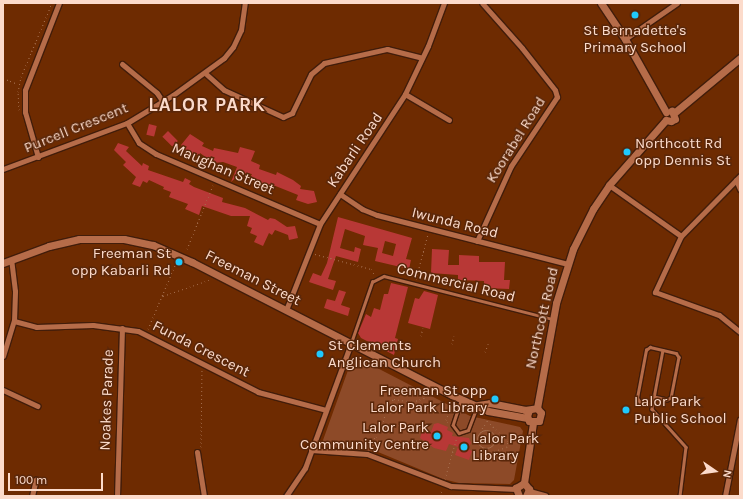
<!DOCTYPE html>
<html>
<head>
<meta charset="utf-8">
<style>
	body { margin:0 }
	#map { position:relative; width:743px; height:499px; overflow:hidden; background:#6e2b01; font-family:Karla,sans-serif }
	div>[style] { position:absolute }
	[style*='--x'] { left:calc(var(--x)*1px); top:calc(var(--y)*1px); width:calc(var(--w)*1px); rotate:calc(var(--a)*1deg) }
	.green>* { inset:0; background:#8d4a28 }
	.building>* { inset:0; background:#b83836; transform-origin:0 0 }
	.path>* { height:1px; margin-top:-0.5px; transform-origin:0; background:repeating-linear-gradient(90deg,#a46e4e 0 1px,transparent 0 4px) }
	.path>.ring { margin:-0.5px; padding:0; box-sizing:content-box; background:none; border:1px solid #a46e4e; border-radius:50% }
	.roads { filter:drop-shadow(1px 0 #421d0a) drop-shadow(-1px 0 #421d0a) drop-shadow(0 1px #421d0a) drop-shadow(0 -1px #421d0a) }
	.service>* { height:2.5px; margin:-1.25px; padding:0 1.25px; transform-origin:1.25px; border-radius:1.25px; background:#b66c49 }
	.minor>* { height:5px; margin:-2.5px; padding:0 2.5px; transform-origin:2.5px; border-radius:2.5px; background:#b66c49 }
	.tertiary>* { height:7px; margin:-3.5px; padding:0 3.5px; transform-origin:3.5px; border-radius:3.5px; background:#b66c49 }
	.dots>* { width:11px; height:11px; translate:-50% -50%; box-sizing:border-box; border:2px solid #5a270a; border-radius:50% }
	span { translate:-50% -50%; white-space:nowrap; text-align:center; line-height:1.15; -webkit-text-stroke:3px #5a270a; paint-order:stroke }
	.poi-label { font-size:15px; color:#fcdbcb }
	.left { translate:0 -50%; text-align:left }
	.right { translate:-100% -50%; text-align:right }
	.street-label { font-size:15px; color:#fcdbcb }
	.district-label { font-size:19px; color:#fcdbcb; font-weight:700; letter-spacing:1px }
	.frame { position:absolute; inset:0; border:4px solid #fcdbcb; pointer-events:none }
	.north { position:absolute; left:695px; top:451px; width:40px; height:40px; -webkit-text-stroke:3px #5a270a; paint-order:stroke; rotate:103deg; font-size:11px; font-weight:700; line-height:16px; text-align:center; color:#fcdbcb }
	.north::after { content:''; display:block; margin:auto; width:14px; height:18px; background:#fcdbcb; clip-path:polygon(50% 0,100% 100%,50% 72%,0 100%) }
	.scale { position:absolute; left:8px; top:473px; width:95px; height:18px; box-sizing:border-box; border:2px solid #fcdbcb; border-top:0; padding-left:5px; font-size:12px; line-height:14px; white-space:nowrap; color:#fcdbcb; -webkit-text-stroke:3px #5a270a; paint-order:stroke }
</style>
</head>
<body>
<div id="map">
	<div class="green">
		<div style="clip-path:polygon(356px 357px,470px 416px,520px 427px,523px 431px,514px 480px,510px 484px,459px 483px,443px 479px,378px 452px,324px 446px,322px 443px,352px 359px)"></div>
	</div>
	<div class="building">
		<div style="left:149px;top:124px;width:8px;height:11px;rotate:14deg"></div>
		<div style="left:168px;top:131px;width:14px;height:8px;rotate:45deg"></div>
		<div style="clip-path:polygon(190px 134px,204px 143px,202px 146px,213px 151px,214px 148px,238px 153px,240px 147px,255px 151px,251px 161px,260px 165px,259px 169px,276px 175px,277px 172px,293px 180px,301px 186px,300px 189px,314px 191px,317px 202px,308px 204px,296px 200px,298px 195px,273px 185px,270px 189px,249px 179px,252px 174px,241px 173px,231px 182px,237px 167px,223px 162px,214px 163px,200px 153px,199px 155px,190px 154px,181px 145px)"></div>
		<div style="clip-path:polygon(118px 143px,129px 147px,126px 151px,142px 166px,143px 163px,149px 166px,148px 170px,183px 182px,185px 178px,191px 181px,189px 184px,194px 187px,223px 198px,222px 202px,245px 208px,268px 220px,270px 218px,275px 219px,287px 227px,295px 226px,298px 238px,289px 240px,288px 235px,275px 230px,272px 235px,269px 233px,263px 246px,254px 242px,257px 236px,250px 233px,252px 228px,247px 226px,250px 216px,231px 216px,202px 206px,199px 215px,185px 209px,188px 204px,169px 197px,171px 192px,163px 189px,164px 187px,149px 180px,147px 183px,143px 181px,140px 187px,132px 184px,136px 177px,123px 165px,126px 162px,114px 150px)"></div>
		<div style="clip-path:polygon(evenodd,338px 217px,412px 238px,406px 259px,411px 260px,409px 269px,375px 261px,378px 248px,363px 245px,365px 236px,345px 229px,340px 248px,354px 252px,355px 247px,361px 249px,358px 262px,336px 256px,328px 279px,336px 281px,333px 290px,309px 282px,313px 273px,321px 276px,327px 263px,338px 217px,385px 241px,396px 244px,393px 256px,382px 253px,385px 241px)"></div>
		<div style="clip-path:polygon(432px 249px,449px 250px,448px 265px,459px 265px,459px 255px,479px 256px,479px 262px,505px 262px,504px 280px,510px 280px,509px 289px,484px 288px,484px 281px,458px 280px,458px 275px,431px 273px)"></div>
		<div style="clip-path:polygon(391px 283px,408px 287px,395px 338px,398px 339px,394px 355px,361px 338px,358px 333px,366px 314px,371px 317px,374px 308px,380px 310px,384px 294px,388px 294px)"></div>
		<div style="clip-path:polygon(339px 290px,346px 292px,341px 305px,350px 308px,348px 316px,324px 308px,327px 299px,335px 301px)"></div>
		<div style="clip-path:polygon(424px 291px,438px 295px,430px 329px,408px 323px,415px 298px,419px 299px)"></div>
		<div style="clip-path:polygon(438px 423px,448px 427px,447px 430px,453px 433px,452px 436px,469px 438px,471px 443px,468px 449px,472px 451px,469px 460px,455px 455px,458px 447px,449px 444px,446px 451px,434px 448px,420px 438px,423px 429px,431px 432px,434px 424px)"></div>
	</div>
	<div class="path">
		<div style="--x:3;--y:78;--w:16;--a:22"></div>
		<div style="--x:19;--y:110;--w:18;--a:-93"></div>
		<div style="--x:18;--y:92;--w:15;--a:-79"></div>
		<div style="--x:21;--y:77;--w:80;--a:-67.3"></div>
		<div style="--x:187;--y:249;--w:69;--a:-67.9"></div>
		<div style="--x:315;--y:254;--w:58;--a:15"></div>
		<div style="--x:371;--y:269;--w:7;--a:56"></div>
		<div style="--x:416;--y:279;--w:47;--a:-75.1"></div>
		<div style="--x:163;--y:296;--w:49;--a:-19.2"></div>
		<div style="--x:148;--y:329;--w:72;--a:-67"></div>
		<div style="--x:421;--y:336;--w:8;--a:-76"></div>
		<div style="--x:452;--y:344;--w:8;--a:-76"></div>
		<div style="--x:485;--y:352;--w:9;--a:-69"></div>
		<div style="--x:448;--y:422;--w:3;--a:-135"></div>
		<div style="--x:446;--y:420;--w:17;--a:-73"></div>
		<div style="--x:382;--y:426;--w:20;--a:-3"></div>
		<div class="ring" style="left:477px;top:430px;width:17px;height:17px"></div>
		<div style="--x:480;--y:432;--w:13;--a:-58"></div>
		<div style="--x:371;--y:441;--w:6;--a:-39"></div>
		<div style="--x:376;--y:437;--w:13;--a:-63"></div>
		<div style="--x:382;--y:425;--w:24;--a:-73"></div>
		<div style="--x:389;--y:402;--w:6;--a:-31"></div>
		<div style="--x:394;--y:399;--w:18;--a:9"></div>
		<div style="--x:412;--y:402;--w:13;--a:-18"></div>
		<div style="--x:424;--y:398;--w:7;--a:-45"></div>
		<div style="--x:201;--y:447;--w:77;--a:-89.3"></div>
		<div style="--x:479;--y:456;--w:29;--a:-18"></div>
		<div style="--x:507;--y:447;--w:6;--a:-81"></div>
		<div style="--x:508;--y:441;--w:32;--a:-136"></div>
		<div style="--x:445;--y:479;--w:44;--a:-74.1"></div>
		<div style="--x:440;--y:496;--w:7;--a:-74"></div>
	</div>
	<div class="roads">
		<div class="service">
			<div style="--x:351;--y:343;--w:65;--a:-71"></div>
			<div style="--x:372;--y:282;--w:13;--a:-27"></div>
			<div style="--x:384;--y:276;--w:174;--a:14.3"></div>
			<div style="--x:663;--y:350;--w:60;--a:100.6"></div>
			<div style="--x:652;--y:409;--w:51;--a:48.2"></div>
			<div style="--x:686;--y:447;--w:49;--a:97"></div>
			<div style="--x:461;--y:401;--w:25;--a:108"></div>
			<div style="--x:453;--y:425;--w:10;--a:53"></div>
			<div style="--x:459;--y:433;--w:9;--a:-18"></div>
			<div style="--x:468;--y:430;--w:25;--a:-69"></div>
			<div style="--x:653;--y:405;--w:13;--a:-171"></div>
			<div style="--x:640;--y:403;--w:6;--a:-121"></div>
			<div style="--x:637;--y:398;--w:49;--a:-79.4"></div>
			<div style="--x:646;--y:350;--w:5;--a:-37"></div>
			<div style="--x:650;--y:347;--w:27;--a:13"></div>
			<div style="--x:676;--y:353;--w:5;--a:53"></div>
			<div style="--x:679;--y:357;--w:42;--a:101"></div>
			<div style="--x:671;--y:398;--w:4;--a:153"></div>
			<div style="--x:667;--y:400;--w:13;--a:-167"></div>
		</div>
		<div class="minor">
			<div style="--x:625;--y:39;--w:63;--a:-34.7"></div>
			<div style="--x:122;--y:64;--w:45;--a:39.6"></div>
			<div style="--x:157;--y:93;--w:11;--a:56"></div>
			<div style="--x:205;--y:73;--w:25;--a:42"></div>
			<div style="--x:224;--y:90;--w:65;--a:24.6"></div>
			<div style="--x:283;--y:117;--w:10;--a:-24"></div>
			<div style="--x:292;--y:113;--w:43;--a:-64"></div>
			<div style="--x:311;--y:74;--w:17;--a:-40"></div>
			<div style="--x:324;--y:63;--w:65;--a:-12.5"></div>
			<div style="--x:387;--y:49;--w:36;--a:14"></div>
			<div style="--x:405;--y:94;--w:51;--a:30.6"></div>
			<div style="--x:127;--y:123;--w:23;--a:59"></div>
			<div style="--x:139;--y:143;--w:20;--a:33"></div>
			<div style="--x:156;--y:154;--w:178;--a:23.1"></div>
			<div style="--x:38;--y:157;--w:47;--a:-106.1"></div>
			<div style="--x:25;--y:112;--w:22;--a:-90"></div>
			<div style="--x:25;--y:90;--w:93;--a:-68.7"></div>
			<div style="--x:3;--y:169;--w:132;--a:-20.4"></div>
			<div style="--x:127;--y:123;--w:54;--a:-31.3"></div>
			<div style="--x:173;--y:95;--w:63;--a:-36"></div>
			<div style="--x:224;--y:58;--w:14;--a:-51"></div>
			<div style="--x:233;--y:47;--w:19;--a:-65"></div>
			<div style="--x:241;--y:30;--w:27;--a:-82"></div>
			<div style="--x:740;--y:176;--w:84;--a:134.5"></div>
			<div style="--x:681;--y:236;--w:62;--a:114.9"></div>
			<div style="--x:655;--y:292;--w:68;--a:19.8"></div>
			<div style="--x:719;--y:315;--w:27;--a:39"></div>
			<div style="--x:736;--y:180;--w:10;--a:66"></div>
			<div style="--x:609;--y:185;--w:88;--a:35.3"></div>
			<div style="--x:340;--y:194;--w:27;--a:34"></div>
			<div style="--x:362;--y:209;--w:16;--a:22"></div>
			<div style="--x:377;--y:215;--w:197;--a:14.4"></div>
			<div style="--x:477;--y:241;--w:82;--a:-65.6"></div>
			<div style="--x:511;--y:166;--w:83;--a:-56.3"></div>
			<div style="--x:557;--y:97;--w:7;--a:-106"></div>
			<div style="--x:555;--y:90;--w:53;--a:-128.2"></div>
			<div style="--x:522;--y:48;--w:60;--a:-131.6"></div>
			<div style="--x:286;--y:310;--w:92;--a:-68.4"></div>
			<div style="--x:320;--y:224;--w:155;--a:-56.8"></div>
			<div style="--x:405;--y:94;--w:53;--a:-64.4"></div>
			<div style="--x:428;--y:46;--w:46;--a:-69.6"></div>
			<div style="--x:14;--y:321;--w:23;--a:15"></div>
			<div style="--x:36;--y:327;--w:57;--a:-2"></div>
			<div style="--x:93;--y:325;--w:45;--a:7.6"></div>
			<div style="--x:138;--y:331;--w:135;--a:26.9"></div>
			<div style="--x:258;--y:392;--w:70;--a:14.8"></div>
			<div style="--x:3;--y:356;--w:37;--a:-73"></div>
			<div style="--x:14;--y:321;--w:30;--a:-88"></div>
			<div style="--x:15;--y:291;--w:31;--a:-97"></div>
			<div style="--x:3;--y:390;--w:38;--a:25"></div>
			<div style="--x:311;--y:450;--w:56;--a:4.1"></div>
			<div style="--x:367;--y:454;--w:90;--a:20.9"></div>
			<div style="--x:451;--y:486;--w:65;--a:2.6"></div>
			<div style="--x:197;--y:452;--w:45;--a:81"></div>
			<div style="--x:32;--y:496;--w:17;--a:-77"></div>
			<div style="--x:117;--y:496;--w:168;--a:-88.3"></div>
			<div style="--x:286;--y:496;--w:34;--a:-56"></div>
			<div style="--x:305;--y:468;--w:133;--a:-69.8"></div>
			<div style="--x:725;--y:496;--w:78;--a:-79"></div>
		</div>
		<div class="tertiary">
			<div style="--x:601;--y:3;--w:43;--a:56.3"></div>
			<div style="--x:625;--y:39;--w:84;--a:60.7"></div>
			<div style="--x:674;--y:113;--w:86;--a:-39.8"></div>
			<div style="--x:666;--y:120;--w:5;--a:11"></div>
			<div style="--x:671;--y:121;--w:4;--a:-27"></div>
			<div style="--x:675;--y:119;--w:9;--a:-111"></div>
			<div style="--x:3;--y:263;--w:49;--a:-20.3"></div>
			<div style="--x:49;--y:246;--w:31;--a:-13"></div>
			<div style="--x:79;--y:239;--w:45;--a:0"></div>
			<div style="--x:124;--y:239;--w:30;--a:12"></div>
			<div style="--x:153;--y:245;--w:43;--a:23.6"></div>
			<div style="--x:192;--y:262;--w:292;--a:27.1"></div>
			<div style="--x:452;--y:395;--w:39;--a:24"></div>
			<div style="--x:488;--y:411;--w:40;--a:10"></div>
			<div style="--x:478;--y:405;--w:12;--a:-9"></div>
			<div style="--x:490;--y:403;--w:36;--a:11"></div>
			<div style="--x:525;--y:410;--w:12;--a:-9"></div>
			<div style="--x:537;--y:408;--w:6;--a:51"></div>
			<div style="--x:541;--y:413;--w:8;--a:104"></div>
			<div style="--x:539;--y:421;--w:10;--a:180"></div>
			<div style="--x:529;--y:421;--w:5;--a:-112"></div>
			<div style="--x:527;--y:416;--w:6;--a:-72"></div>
			<div style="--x:537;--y:408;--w:107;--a:-79.7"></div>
			<div style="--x:556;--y:303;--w:57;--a:-72.5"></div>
			<div style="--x:573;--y:249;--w:45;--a:-63.4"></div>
			<div style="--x:593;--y:209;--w:29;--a:-56"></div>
			<div style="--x:609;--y:185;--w:86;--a:-48.8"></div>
			<div style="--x:524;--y:483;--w:61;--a:-81.5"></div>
			<div style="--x:524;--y:483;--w:8;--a:50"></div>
			<div style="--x:529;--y:489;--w:8;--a:113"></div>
			<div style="--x:529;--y:492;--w:16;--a:15"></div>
			<div style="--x:519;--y:496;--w:9;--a:-111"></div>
			<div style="--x:516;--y:488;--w:9;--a:-32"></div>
		</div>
	</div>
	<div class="dots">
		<div style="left:635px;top:15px;background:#1fc9fd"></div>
		<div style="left:627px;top:152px;background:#1fc9fd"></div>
		<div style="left:179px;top:262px;background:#1fc9fd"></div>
		<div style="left:320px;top:354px;background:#1fc9fd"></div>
		<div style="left:495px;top:399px;background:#1fc9fd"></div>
		<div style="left:626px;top:410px;background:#1fc9fd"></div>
		<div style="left:437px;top:436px;background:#1fc9fd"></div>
		<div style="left:464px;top:447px;background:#1fc9fd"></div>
	</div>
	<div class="poi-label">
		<span style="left:635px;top:39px">St Bernadette's<br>Primary School</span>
		<span class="left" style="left:635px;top:152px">Northcott Rd<br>opp Dennis St</span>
		<span class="right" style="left:171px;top:262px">Freeman St<br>opp Kabarli Rd</span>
		<span class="left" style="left:328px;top:354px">St Clements<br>Anglican Church</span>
		<span class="right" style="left:487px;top:399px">Freeman St opp<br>Lalor Park Library</span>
		<span class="left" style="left:634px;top:410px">Lalor Park<br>Public School</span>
		<span class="right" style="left:429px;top:436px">Lalor Park<br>Community Centre</span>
		<span class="left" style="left:472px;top:447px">Lalor Park<br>Library</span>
	</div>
	<div class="street-label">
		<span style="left:76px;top:128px;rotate:-22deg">Purcell Crescent</span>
		<span style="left:516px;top:140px;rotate:-58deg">Koorabel Road</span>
		<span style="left:355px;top:150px;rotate:-56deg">Kabarli Road</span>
		<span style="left:223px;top:169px;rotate:23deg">Maughan Street</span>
		<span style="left:455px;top:223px;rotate:14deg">Iwunda Road</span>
		<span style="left:253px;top:278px;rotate:27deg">Freeman Street</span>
		<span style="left:456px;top:283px;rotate:14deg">Commercial Road</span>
		<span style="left:542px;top:318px;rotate:-77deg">Northcott Road</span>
		<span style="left:201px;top:349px;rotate:27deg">Funda Crescent</span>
		<span style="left:107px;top:400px;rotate:-88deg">Noakes Parade</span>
	</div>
	<div class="district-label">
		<span style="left:207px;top:106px">LALOR PARK</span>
	</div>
	<div class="frame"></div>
	<div class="north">N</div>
	<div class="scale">100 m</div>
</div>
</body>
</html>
